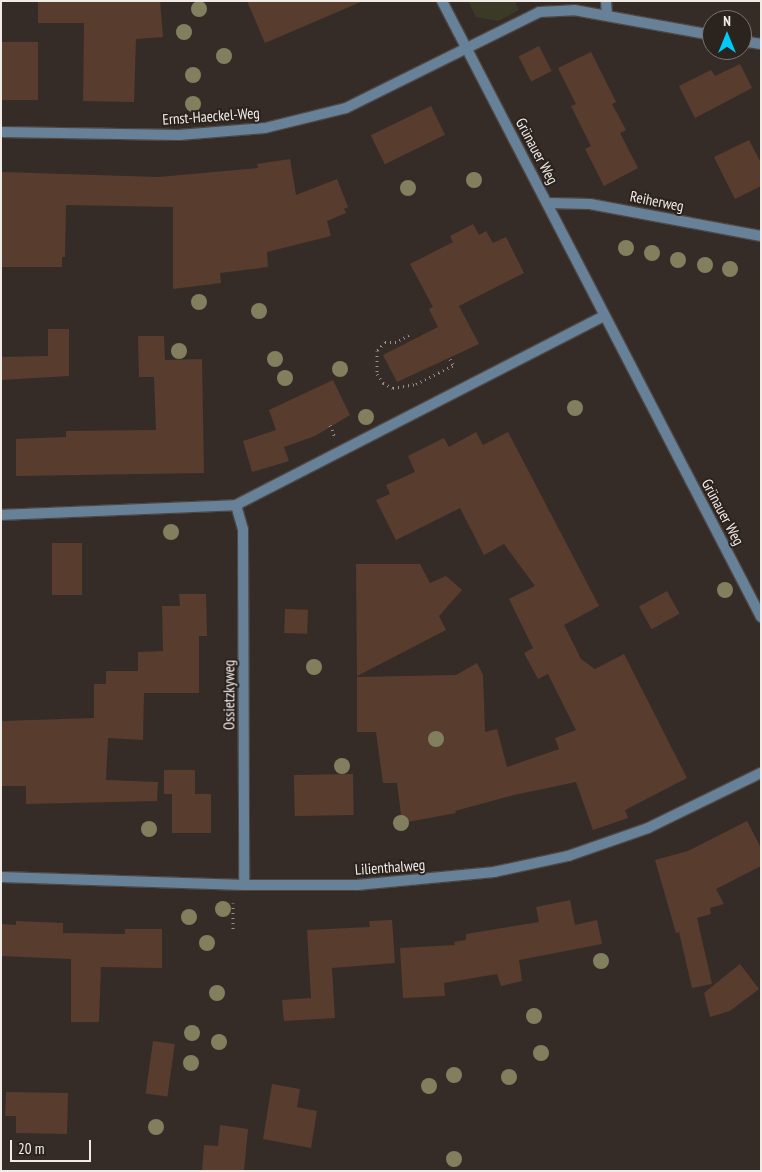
<!DOCTYPE html>
<html>
<head>
<meta charset="utf-8">
<style>
	body { margin:0 }
	#map { position:relative; width:762px; height:1172px; overflow:hidden; background:#352c28; font-family:"PT Sans Narrow",sans-serif }
	div>[style] { position:absolute }
	[style*='--x'] { left:calc(var(--x)*1px); top:calc(var(--y)*1px); width:calc(var(--w)*1px); rotate:calc(var(--a)*1deg) }
	.green>* { inset:0; background:#3a3a26 }
	.building>* { inset:0; background:#583c2e; transform-origin:0 0 }
	.path>* { height:3px; margin-top:-1.5px; transform-origin:0; background:repeating-linear-gradient(90deg,#98908d 0 1px,transparent 0 5px) }
	.roads { filter:drop-shadow(1px 0 #4f4743) drop-shadow(-1px 0 #4f4743) drop-shadow(0 1px #4f4743) drop-shadow(0 -1px #4f4743) }
	.street>* { height:10px; margin:-5px; padding:0 5px; transform-origin:5px; border-radius:5px; background:#678199 }
	.trees>* { width:16px; height:16px; margin:-8px; border-radius:50%; background:#817f5e }
	span { translate:-50% -50%; white-space:nowrap; text-align:center; line-height:1.15; -webkit-text-stroke:4px #2b231e; paint-order:stroke }
	.street-label { font-size:15px; color:#f1ebe8 }
	.frame { position:absolute; inset:0; border:2px solid #f1ebe8; pointer-events:none }
	.north { position:absolute; left:702px; top:10px; width:50px; height:50px; box-sizing:border-box; background:#2b231e; border:1px solid #7a736f; border-radius:50%; rotate:0deg; font-size:14px; font-weight:700; line-height:20px; text-align:center; color:#f1ebe8 }
	.north::after { content:''; display:block; margin:auto; width:18px; height:22px; background:#00cbf8; clip-path:polygon(50% 0,100% 100%,50% 72%,0 100%) }
	.scale { position:absolute; left:10px; top:1140px; width:81px; height:22px; box-sizing:border-box; border:2px solid #f1ebe8; border-top:0; padding-left:6px; font-size:15px; line-height:18px; white-space:nowrap; color:#f1ebe8; -webkit-text-stroke:4px #2b231e; paint-order:stroke }
</style>
</head>
<body>
<div id="map">
	<div class="green">
		<div style="clip-path:polygon(468px 1px,515px 1px,519px 10px,498px 21px,476px 17px)"></div>
	</div>
	<div class="building">
		<div style="clip-path:polygon(38px 1px,160px 1px,163px 37px,136px 39px,134px 102px,83px 101px,84px 23px,38px 23px)"></div>
		<div style="clip-path:polygon(247px 1px,363px 1px,265px 43px)"></div>
		<div style="left:1px;top:42px;width:37px;height:58px"></div>
		<div style="left:539px;top:46px;width:28px;height:23px;rotate:63deg"></div>
		<div style="clip-path:polygon(591px 52px,616px 102px,612px 104px,626px 130px,620px 133px,638px 168px,604px 186px,585px 149px,591px 146px,571px 106px,576px 104px,558px 68px)"></div>
		<div style="clip-path:polygon(740px 64px,752px 88px,695px 118px,679px 86px,711px 70px,715px 76px)"></div>
		<div style="left:431px;top:106px;width:32px;height:67px;rotate:64deg"></div>
		<div style="clip-path:polygon(749px 140px,761px 163px,761px 186px,735px 199px,714px 157px)"></div>
		<div style="clip-path:polygon(290px 159px,296px 195px,337px 179px,348px 207px,344px 209px,346px 213px,327px 221px,331px 236px,267px 252px,268px 267px,220px 273px,221px 283px,173px 289px,173px 207px,66px 205px,65px 257px,62px 257px,62px 267px,1px 267px,2px 172px,158px 177px,258px 168px,257px 164px)"></div>
		<div style="clip-path:polygon(473px 224px,479px 235px,486px 231px,493px 243px,506px 237px,524px 273px,459px 306px,479px 344px,397px 382px,383px 355px,438px 327px,429px 309px,433px 307px,410px 264px,453px 242px,450px 236px)"></div>
		<div style="clip-path:polygon(48px 329px,69px 329px,69px 376px,1px 380px,1px 357px,48px 356px)"></div>
		<div style="clip-path:polygon(138px 336px,164px 336px,165px 360px,202px 359px,204px 473px,16px 476px,16px 439px,66px 437px,66px 431px,156px 430px,154px 377px,139px 377px)"></div>
		<div style="clip-path:polygon(333px 380px,350px 415px,315px 436px,284px 447px,289px 461px,252px 472px,243px 441px,276px 430px,269px 410px)"></div>
		<div style="clip-path:polygon(476px 432px,483px 445px,508px 432px,599px 606px,564px 625px,581px 659px,595px 669px,624px 654px,687px 778px,625px 810px,628px 818px,593px 830px,576px 782px,514px 795px,455px 811px,456px 813px,402px 823px,397px 783px,383px 783px,376px 732px,357px 732px,357px 677px,456px 675px,477px 663px,483px 675px,485px 732px,497px 729px,507px 767px,559px 749px,555px 738px,576px 730px,548px 674px,538px 679px,524px 653px,533px 648px,509px 599px,535px 586px,504px 544px,484px 555px,460px 508px,396px 540px,376px 500px,390px 494px,386px 485px,415px 472px,408px 456px,444px 438px,449px 447px)"></div>
		<div style="left:52px;top:543px;width:30px;height:52px"></div>
		<div style="clip-path:polygon(356px 564px,420px 564px,430px 583px,446px 576px,462px 590px,439px 616px,446px 630px,357px 676px)"></div>
		<div style="left:667px;top:591px;width:26px;height:32px;rotate:61deg"></div>
		<div style="clip-path:polygon(179px 594px,206px 594px,207px 636px,199px 636px,199px 693px,144px 693px,143px 740px,108px 738px,106px 780px,158px 782px,157px 801px,26px 804px,26px 786px,1px 786px,2px 721px,94px 718px,94px 684px,106px 684px,106px 671px,138px 671px,138px 652px,163px 651px,162px 606px,180px 606px)"></div>
		<div style="left:285px;top:609px;width:23px;height:24px;rotate:2deg"></div>
		<div style="clip-path:polygon(164px 770px,195px 770px,195px 794px,211px 794px,211px 833px,172px 833px,172px 794px,164px 794px)"></div>
		<div style="left:353px;top:774px;width:41px;height:59px;rotate:89deg"></div>
		<div style="clip-path:polygon(747px 821px,761px 848px,761px 866px,716px 889px,724px 904px,710px 908px,711px 914px,697px 918px,712px 984px,692px 988px,679px 932px,676px 933px,655px 860px,688px 851px)"></div>
		<div style="clip-path:polygon(570px 900px,575px 925px,597px 920px,602px 944px,519px 960px,522px 981px,501px 986px,497px 974px,444px 983px,445px 996px,403px 998px,400px 948px,455px 945px,454px 942px,466px 940px,466px 934px,539px 922px,536px 907px)"></div>
		<div style="clip-path:polygon(392px 920px,395px 963px,332px 968px,335px 1018px,284px 1021px,282px 1000px,311px 998px,307px 930px,370px 927px,369px 921px)"></div>
		<div style="clip-path:polygon(16px 921px,63px 923px,63px 933px,125px 934px,125px 929px,162px 929px,162px 968px,101px 967px,99px 1022px,71px 1022px,71px 959px,1px 956px,1px 924px,16px 925px)"></div>
		<div style="clip-path:polygon(740px 964px,759px 989px,730px 1011px,710px 1017px,704px 993px)"></div>
		<div style="left:153px;top:1041px;width:22px;height:53px;rotate:8deg"></div>
		<div style="clip-path:polygon(272px 1084px,300px 1089px,297px 1107px,317px 1111px,311px 1148px,263px 1139px)"></div>
		<div style="clip-path:polygon(6px 1092px,68px 1093px,67px 1134px,16px 1133px,16px 1116px,5px 1116px)"></div>
		<div style="clip-path:polygon(220px 1125px,248px 1129px,244px 1171px,202px 1171px,204px 1145px,218px 1146px)"></div>
	</div>
	<div class="path">
		<div style="--x:409;--y:335;--w:15;--a:152"></div>
		<div style="--x:396;--y:342;--w:11;--a:180"></div>
		<div style="--x:385;--y:342;--w:12;--a:132"></div>
		<div style="--x:377;--y:351;--w:23;--a:90"></div>
		<div style="--x:377;--y:374;--w:11;--a:56"></div>
		<div style="--x:383;--y:383;--w:11;--a:27"></div>
		<div style="--x:393;--y:388;--w:23;--a:-10"></div>
		<div style="--x:416;--y:384;--w:42;--a:-26.6"></div>
		<div style="--x:450;--y:359;--w:8;--a:60"></div>
		<div style="--x:330;--y:425;--w:11;--a:68"></div>
		<div style="--x:233;--y:929;--w:26;--a:-90"></div>
	</div>
	<div class="roads">
		<div class="street">
			<div style="--x:442;--y:1;--w:694;--a:62.62"></div>
			<div style="--x:606;--y:1;--w:13;--a:86"></div>
			<div style="--x:742;--y:41;--w:19;--a:9"></div>
			<div style="--x:1;--y:132;--w:178;--a:1"></div>
			<div style="--x:179;--y:135;--w:86;--a:-4.7"></div>
			<div style="--x:265;--y:128;--w:83;--a:-13.9"></div>
			<div style="--x:346;--y:108;--w:216;--a:-26.4"></div>
			<div style="--x:539;--y:12;--w:35;--a:-3"></div>
			<div style="--x:574;--y:10;--w:140;--a:10.3"></div>
			<div style="--x:547;--y:203;--w:43;--a:1.3"></div>
			<div style="--x:590;--y:204;--w:174;--a:10.6"></div>
			<div style="--x:236;--y:505;--w:25;--a:74"></div>
			<div style="--x:243;--y:529;--w:356;--a:89.8"></div>
			<div style="--x:1;--y:515;--w:235;--a:-2.4"></div>
			<div style="--x:236;--y:505;--w:413;--a:-27.2"></div>
			<div style="--x:1;--y:877;--w:243;--a:1.9"></div>
			<div style="--x:244;--y:885;--w:113;--a:0"></div>
			<div style="--x:357;--y:885;--w:138;--a:-5.4"></div>
			<div style="--x:494;--y:872;--w:76;--a:-12.2"></div>
			<div style="--x:568;--y:856;--w:85;--a:-19.3"></div>
			<div style="--x:648;--y:828;--w:126;--a:-26"></div>
		</div>
	</div>
	<div class="trees">
		<div style="left:199px;top:9px"></div>
		<div style="left:184px;top:32px"></div>
		<div style="left:224px;top:56px"></div>
		<div style="left:193px;top:75px"></div>
		<div style="left:193px;top:104px"></div>
		<div style="left:474px;top:180px"></div>
		<div style="left:408px;top:188px"></div>
		<div style="left:626px;top:248px"></div>
		<div style="left:652px;top:253px"></div>
		<div style="left:678px;top:260px"></div>
		<div style="left:705px;top:265px"></div>
		<div style="left:730px;top:269px"></div>
		<div style="left:199px;top:302px"></div>
		<div style="left:259px;top:311px"></div>
		<div style="left:179px;top:351px"></div>
		<div style="left:275px;top:359px"></div>
		<div style="left:340px;top:369px"></div>
		<div style="left:285px;top:378px"></div>
		<div style="left:575px;top:408px"></div>
		<div style="left:366px;top:417px"></div>
		<div style="left:171px;top:532px"></div>
		<div style="left:725px;top:590px"></div>
		<div style="left:314px;top:667px"></div>
		<div style="left:436px;top:739px"></div>
		<div style="left:342px;top:766px"></div>
		<div style="left:401px;top:823px"></div>
		<div style="left:149px;top:829px"></div>
		<div style="left:223px;top:909px"></div>
		<div style="left:189px;top:917px"></div>
		<div style="left:207px;top:943px"></div>
		<div style="left:601px;top:961px"></div>
		<div style="left:217px;top:993px"></div>
		<div style="left:534px;top:1016px"></div>
		<div style="left:192px;top:1033px"></div>
		<div style="left:219px;top:1042px"></div>
		<div style="left:541px;top:1053px"></div>
		<div style="left:191px;top:1063px"></div>
		<div style="left:454px;top:1075px"></div>
		<div style="left:509px;top:1077px"></div>
		<div style="left:429px;top:1086px"></div>
		<div style="left:156px;top:1127px"></div>
		<div style="left:454px;top:1159px"></div>
	</div>
	<div class="street-label">
		<span style="left:211px;top:116px;rotate:-4deg">Ernst-Haeckel-Weg</span>
		<span style="left:537px;top:151px;rotate:62deg">Grünauer Weg</span>
		<span style="left:657px;top:201px;rotate:11deg">Reiherweg</span>
		<span style="left:723px;top:512px;rotate:62deg">Grünauer Weg</span>
		<span style="left:229px;top:695px;rotate:-90deg">Ossietzkyweg</span>
		<span style="left:390px;top:867px;rotate:-4deg">Lilienthalweg</span>
	</div>
	<div class="frame"></div>
	<div class="north">N</div>
	<div class="scale">20 m</div>
</div>
</body>
</html>
